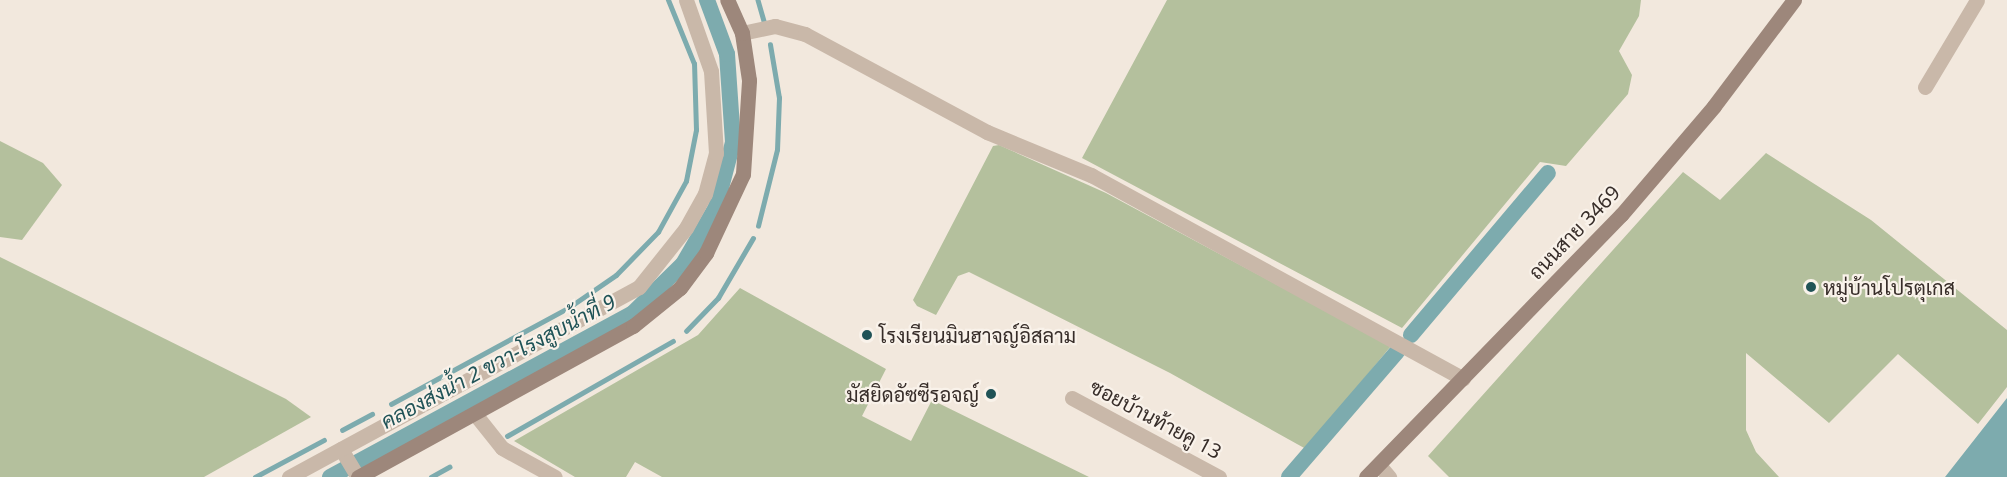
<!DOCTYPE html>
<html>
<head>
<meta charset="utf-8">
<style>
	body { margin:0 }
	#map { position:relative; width:2007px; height:477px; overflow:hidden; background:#f2e8dd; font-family:"Noto Sans",Sarabun,sans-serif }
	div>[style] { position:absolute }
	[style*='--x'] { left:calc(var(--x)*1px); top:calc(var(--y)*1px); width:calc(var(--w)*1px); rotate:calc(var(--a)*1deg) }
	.green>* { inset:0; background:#b4c09d }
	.water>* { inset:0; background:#7dabae }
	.stream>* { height:4.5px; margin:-2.25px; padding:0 2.25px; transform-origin:2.25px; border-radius:2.25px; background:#7dabae }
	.canal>* { height:16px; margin:-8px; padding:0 8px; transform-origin:8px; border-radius:8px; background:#7dabae }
	.street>* { height:15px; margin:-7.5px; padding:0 7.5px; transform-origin:7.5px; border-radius:7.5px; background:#c9b8a9 }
	.secondary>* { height:15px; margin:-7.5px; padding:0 7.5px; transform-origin:7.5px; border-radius:7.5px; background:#9d877b }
	.dots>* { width:16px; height:16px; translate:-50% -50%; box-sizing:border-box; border:3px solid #f9f2ea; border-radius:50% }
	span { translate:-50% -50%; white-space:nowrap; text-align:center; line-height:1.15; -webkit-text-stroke:4.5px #f9f2ea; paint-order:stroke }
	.street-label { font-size:20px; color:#372d29 }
	.poi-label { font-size:20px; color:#372d29 }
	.left { translate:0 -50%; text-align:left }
	.right { translate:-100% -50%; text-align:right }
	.water-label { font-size:21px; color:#205357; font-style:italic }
</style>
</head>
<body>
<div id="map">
	<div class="green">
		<div style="clip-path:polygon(1167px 0,1641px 0,1639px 16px,1619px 51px,1632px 75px,1628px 94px,1566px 166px,1540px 162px,1402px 328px,1082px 158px)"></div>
		<div style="clip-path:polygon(0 141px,43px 163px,62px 185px,22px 240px,0 237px)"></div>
		<div style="clip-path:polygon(999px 145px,1106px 193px,1391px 346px,1306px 449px,1170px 373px,969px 272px,958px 276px,936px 315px,917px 306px,913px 300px,993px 146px)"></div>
		<div style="clip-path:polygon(1766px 153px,1871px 220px,2007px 330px,2007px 387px,1978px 424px,1898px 354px,1829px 423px,1746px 353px,1746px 430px,1756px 452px,1779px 477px,1449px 477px,1428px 456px,1683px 172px,1720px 200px)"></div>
		<div style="clip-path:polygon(0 257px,286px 399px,311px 417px,204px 477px,0 477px)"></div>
		<div style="clip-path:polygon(740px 288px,886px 369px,862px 416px,911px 441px,932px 400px,1089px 477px,662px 477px,635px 462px,626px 477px,575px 477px,514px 441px,698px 335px)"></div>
	</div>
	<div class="water">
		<div style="clip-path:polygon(2007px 397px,2007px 477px,1945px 477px,2007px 398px)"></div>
	</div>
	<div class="stream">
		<div style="--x:758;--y:0;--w:26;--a:74"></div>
		<div style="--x:758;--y:226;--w:78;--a:-76"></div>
		<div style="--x:777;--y:150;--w:52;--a:-87.8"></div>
		<div style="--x:779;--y:98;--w:54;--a:-99.6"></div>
		<div style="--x:686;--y:331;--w:46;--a:-45.9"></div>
		<div style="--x:718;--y:298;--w:69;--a:-59.7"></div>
		<div style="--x:391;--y:404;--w:201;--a:-28.5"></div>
		<div style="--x:568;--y:308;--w:58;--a:-34.5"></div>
		<div style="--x:616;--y:275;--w:60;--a:-45.7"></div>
		<div style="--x:658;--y:232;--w:58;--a:-61.2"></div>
		<div style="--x:686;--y:181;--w:52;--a:-78.9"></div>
		<div style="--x:696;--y:130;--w:66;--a:-91.7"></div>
		<div style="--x:694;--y:64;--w:69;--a:-112.1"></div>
		<div style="--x:342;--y:430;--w:34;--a:-28"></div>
		<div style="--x:507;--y:436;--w:191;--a:-29.8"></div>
		<div style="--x:255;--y:477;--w:78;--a:-28.2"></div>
		<div style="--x:431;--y:477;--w:21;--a:-29"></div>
	</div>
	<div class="canal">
		<div style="--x:1411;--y:335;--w:212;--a:-49.8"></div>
		<div style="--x:330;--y:477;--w:343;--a:-28.4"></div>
		<div style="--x:632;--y:314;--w:71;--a:-44.4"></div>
		<div style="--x:683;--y:264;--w:66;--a:-59.9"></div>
		<div style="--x:716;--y:207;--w:67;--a:-75.3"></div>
		<div style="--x:733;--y:142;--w:88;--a:-93.9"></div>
		<div style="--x:727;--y:54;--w:58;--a:-110.3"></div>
		<div style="--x:1289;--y:477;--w:165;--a:-49.2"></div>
	</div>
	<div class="street">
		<div style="--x:742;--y:33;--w:34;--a:-12"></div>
		<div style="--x:775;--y:26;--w:31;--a:15"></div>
		<div style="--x:805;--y:34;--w:207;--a:28.3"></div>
		<div style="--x:987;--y:132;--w:113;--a:22.5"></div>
		<div style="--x:1091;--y:175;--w:424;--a:28.7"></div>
		<div style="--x:1925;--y:87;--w:101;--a:-59.1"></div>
		<div style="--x:1072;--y:398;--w:167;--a:28.3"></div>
		<div style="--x:475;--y:414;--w:43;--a:51.5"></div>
		<div style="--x:502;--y:448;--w:60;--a:28.7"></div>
		<div style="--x:341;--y:449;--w:33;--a:59"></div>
		<div style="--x:1379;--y:465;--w:16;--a:50"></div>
		<div style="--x:289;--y:477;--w:398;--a:-28.5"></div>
		<div style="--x:639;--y:287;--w:75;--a:-51.5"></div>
		<div style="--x:686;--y:228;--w:39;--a:-61"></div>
		<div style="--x:705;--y:194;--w:42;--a:-75"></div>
		<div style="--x:716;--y:153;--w:82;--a:-93.5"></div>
		<div style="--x:711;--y:71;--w:75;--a:-109.4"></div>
	</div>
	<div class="secondary">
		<div style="--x:358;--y:477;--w:314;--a:-28.8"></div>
		<div style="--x:633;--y:326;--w:60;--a:-39"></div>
		<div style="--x:680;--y:288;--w:44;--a:-53.4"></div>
		<div style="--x:706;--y:253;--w:87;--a:-64.9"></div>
		<div style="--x:743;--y:174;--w:94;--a:-86.3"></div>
		<div style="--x:749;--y:80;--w:48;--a:-98.5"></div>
		<div style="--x:742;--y:33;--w:36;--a:-114"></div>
		<div style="--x:1366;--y:477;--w:366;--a:-45.8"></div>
		<div style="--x:1621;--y:215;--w:143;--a:-49.5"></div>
		<div style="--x:1714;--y:106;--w:133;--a:-53"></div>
	</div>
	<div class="dots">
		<div style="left:1811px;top:287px;background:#205357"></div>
		<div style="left:867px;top:335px;background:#205357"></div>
		<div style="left:991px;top:394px;background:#205357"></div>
	</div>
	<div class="street-label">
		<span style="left:1574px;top:232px;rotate:-46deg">ถนนสาย 3469</span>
		<span style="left:1156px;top:419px;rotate:28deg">ซอยบ้านท้ายคู 13</span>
	</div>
	<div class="poi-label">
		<span class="left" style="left:1823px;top:287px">หมู่บ้านโปรตุเกส</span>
		<span class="left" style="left:879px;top:335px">โรงเรียนมินฮาจญ์อิสลาม</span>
		<span class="right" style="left:979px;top:394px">มัสยิดอัซซีรอจญ์</span>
	</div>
	<div class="water-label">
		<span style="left:498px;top:361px;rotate:-28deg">คลองส่งน้ำ 2 ขวา-โรงสูบน้ำที่ 9</span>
	</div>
</div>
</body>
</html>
